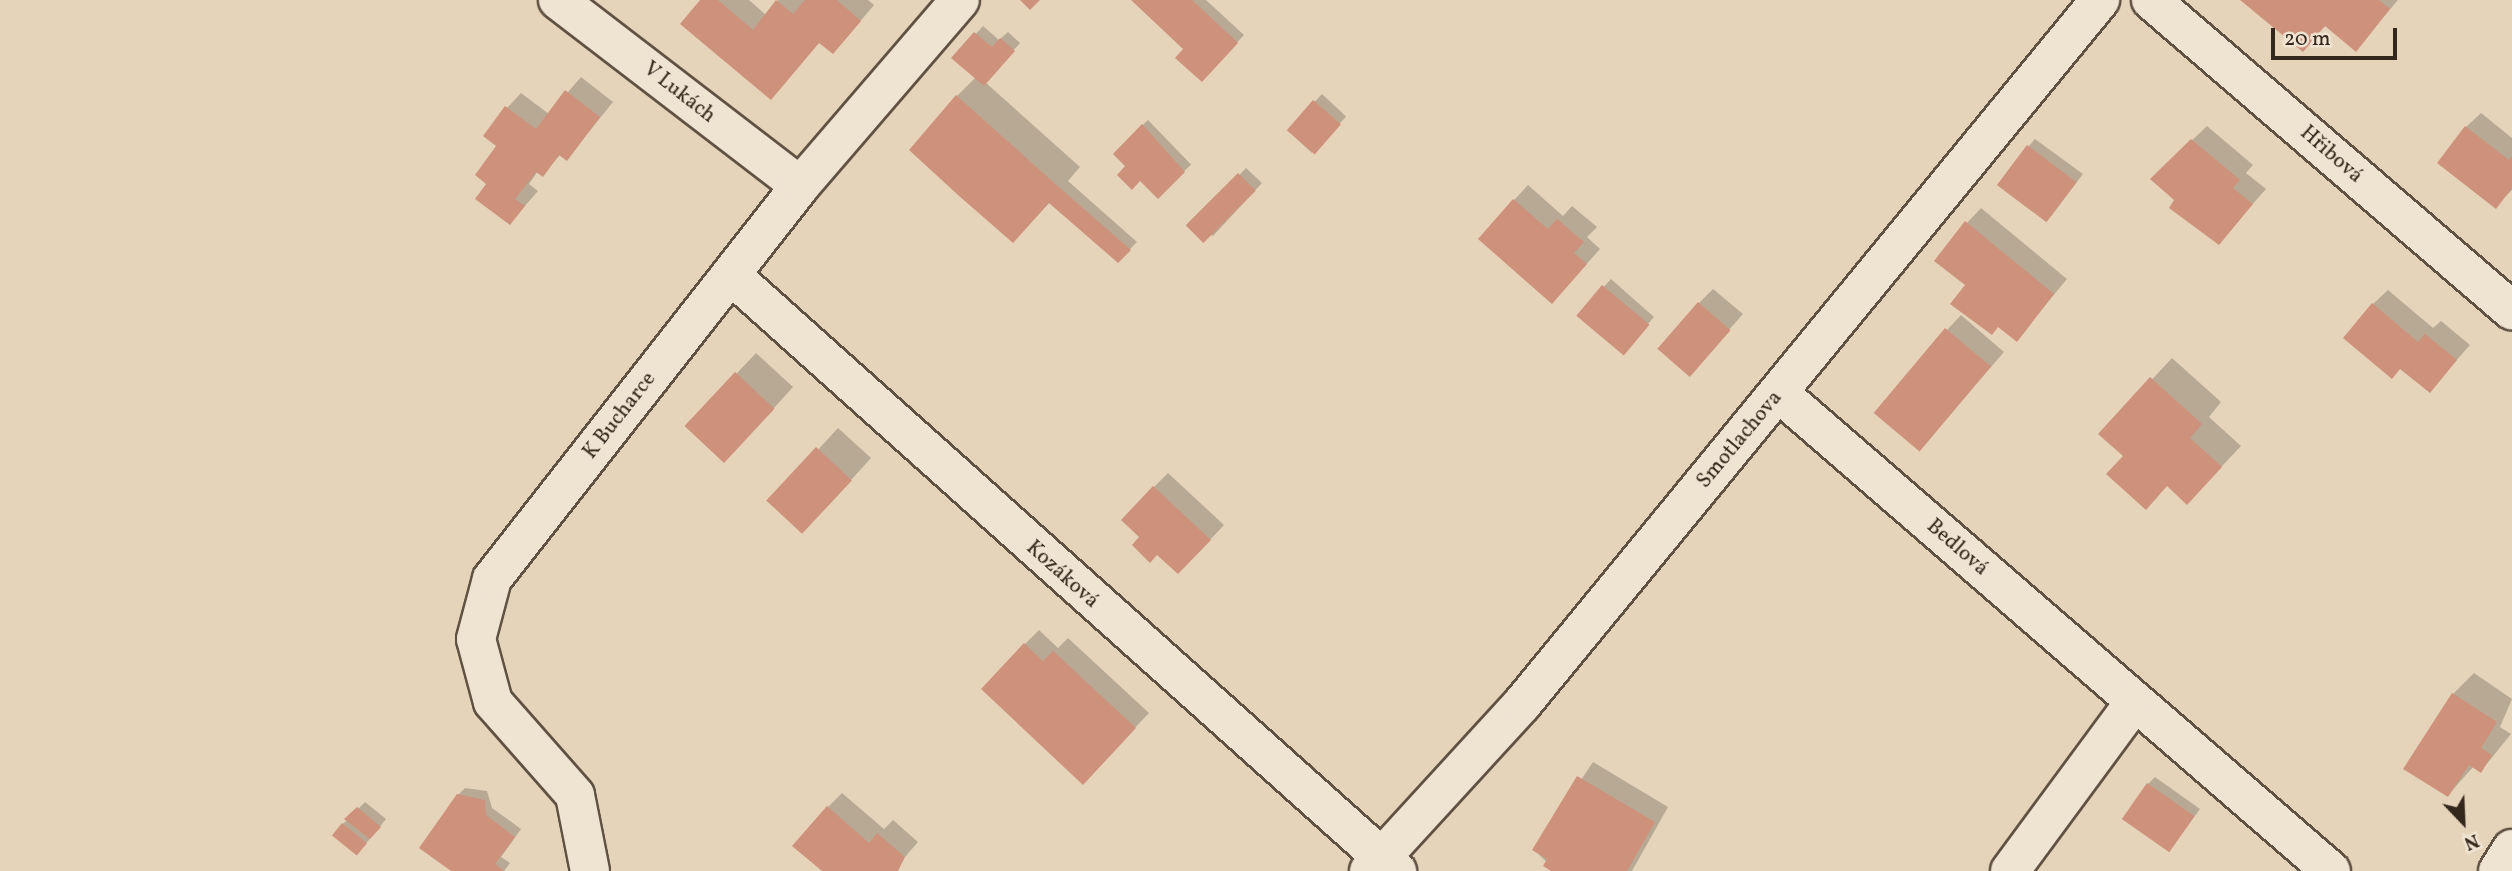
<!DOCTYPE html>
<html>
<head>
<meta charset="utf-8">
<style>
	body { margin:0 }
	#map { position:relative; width:2512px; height:871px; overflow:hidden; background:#e6d4ba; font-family:Vollkorn,serif }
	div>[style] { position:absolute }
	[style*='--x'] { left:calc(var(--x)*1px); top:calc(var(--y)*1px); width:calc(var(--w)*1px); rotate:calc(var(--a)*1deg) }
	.shadow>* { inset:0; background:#0003; transform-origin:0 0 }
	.building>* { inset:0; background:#ce917b; transform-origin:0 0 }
	.roads { filter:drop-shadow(2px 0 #605243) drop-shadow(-2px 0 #605243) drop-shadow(0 2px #605243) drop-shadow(0 -2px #605243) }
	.minor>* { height:38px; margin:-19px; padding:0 19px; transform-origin:19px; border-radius:19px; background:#efe3d2 }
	span { translate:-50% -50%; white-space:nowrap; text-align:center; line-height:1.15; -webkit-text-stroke:6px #efe3d2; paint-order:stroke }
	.street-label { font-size:21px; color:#34271b }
	.north { position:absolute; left:2428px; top:787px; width:70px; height:70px; -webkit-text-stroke:5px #efe3d2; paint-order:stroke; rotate:157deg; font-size:19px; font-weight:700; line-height:28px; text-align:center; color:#34271b }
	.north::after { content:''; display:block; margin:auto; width:24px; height:32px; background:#34271b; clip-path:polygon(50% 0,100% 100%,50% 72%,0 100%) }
	.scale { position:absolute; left:2271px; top:28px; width:126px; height:32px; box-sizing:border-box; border:4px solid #34271b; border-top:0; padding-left:9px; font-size:21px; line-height:24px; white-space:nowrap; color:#34271b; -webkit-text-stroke:5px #efe3d2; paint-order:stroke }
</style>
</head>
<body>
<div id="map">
	<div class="shadow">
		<div style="clip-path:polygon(703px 0,749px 0,766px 15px,778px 0,868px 0,874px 5px,847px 37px,820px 42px,771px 97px)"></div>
		<div style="clip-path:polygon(1133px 0,1206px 0,1244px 35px,1202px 80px,1186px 49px)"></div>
		<div style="clip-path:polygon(2243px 0,2398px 0,2356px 49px,2326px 25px,2303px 50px)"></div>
		<div style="clip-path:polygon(983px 26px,999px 40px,1008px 32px,1020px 43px,985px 82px,1080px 167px,1068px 181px,1137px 242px,1118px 261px,1050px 202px,1013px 241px,957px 96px,976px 77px,954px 58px)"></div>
		<div style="clip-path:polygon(581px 77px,613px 102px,567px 159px,561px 154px,542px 175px,538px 171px,529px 184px,538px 191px,510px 223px,488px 183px,507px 108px,521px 93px,549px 114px)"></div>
		<div style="left:1322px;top:94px;width:33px;height:50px;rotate:43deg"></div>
		<div style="clip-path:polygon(2481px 113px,2512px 138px,2512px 190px,2495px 207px,2466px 127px)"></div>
		<div style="left:1148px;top:120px;width:62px;height:47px;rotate:46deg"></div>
		<div style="clip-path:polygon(2207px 126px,2253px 165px,2246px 173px,2266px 189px,2219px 242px,2152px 179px)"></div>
		<div style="clip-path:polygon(2035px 139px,2083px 174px,2048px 220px,2029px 146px)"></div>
		<div style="clip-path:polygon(1246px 168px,1262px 183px,1213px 236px,1190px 227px)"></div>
		<div style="clip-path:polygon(1528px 185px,1563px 216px,1572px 206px,1597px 227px,1587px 237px,1600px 249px,1566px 287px,1514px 200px)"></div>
		<div style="clip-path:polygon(1981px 208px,2067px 279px,2017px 339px,1967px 223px)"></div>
		<div style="clip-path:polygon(1611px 279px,1654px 317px,1629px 346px,1578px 315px)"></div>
		<div style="clip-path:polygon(1713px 289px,1743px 314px,1703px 359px,1699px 303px)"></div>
		<div style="clip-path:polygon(2388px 290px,2433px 328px,2441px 321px,2470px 345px,2429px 391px,2373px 304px)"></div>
		<div style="clip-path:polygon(1961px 315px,2004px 352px,1933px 434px,1947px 330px)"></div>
		<div style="clip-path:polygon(756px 353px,793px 387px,745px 440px,687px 426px)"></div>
		<div style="clip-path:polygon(2172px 358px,2221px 402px,2209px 417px,2241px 446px,2207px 482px,2168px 485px,2146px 507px,2125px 456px,2101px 434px)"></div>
		<div style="clip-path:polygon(838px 428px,871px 458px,823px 511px,770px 502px)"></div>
		<div style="clip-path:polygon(1168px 473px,1224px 525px,1193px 558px,1141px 537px,1154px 487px)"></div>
		<div style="clip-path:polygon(1039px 630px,1058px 648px,1068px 638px,1149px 713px,1097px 768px,1025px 644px)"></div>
		<div style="clip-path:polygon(2474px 673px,2512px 699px,2500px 727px,2511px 734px,2481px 771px,2474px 766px,2448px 795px,2453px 694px)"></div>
		<div style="clip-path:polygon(1593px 762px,1668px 807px,1632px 871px,1556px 871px,1534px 850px)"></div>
		<div style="clip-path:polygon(2155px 777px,2200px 809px,2169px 851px,2148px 784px)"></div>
		<div style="clip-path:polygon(465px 788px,487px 791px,492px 808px,521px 829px,501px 857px,510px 863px,504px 871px,454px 871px,458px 795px)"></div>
		<div style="clip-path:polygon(842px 793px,884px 829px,893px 820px,918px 842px,893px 871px,825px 871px,828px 807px)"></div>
		<div style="clip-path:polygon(365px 802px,386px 819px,364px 846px,343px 824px)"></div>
	</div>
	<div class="building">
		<div style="clip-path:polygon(700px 0,718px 0,753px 30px,776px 0,793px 14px,805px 0,837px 0,861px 21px,833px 54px,819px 43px,771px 100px,680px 24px)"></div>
		<div style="clip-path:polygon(1020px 0,1040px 0,1030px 10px)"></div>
		<div style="clip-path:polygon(1131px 0,1192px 0,1238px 43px,1202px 82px,1175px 58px,1183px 49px)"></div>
		<div style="clip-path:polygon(2240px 0,2379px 0,2390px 9px,2356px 52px,2325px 26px,2303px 52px)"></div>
		<div style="clip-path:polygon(974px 32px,992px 47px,1000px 38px,1015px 51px,984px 86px,951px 58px)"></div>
		<div style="clip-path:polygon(565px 90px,600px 117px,567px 161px,559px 155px,543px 177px,536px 172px,515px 199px,525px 206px,510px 225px,475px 199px,486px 184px,475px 175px,496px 146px,483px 136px,505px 106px,536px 129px)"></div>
		<div style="clip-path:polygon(956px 95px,1061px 189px,1131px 250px,1118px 263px,1049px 203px,1013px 243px,958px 195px,909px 150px)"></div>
		<div style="left:1313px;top:100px;width:37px;height:40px;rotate:41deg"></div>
		<div style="clip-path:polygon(1142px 124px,1185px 172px,1158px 199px,1140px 181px,1132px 190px,1117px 175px,1125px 166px,1113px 154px)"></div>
		<div style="clip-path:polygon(2465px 126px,2509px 160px,2512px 156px,2512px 188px,2496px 209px,2437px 163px)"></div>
		<div style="clip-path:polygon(2191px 139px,2240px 180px,2233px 188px,2253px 204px,2219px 245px,2169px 208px,2174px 200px,2150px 179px)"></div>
		<div style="left:2027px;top:145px;width:62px;height:50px;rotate:37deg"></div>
		<div style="left:1238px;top:173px;width:25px;height:74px;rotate:45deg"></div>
		<div style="clip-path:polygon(1513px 199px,1548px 229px,1557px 219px,1584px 242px,1574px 253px,1587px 264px,1552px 304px,1478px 239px)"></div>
		<div style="clip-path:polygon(1965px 221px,2054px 294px,2017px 342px,1998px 327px,1992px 335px,1950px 304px,1965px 285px,1934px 261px)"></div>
		<div style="left:1602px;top:285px;width:62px;height:40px;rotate:40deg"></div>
		<div style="left:1698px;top:302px;width:43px;height:62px;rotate:41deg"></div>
		<div style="clip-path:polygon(2372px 303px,2418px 342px,2425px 334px,2457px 360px,2430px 393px,2400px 369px,2392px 379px,2343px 338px)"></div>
		<div style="left:1945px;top:328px;width:60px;height:111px;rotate:40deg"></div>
		<div style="left:735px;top:372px;width:54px;height:74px;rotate:43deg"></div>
		<div style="clip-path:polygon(2150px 377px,2202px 424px,2190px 438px,2222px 467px,2187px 505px,2167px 486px,2146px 510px,2106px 474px,2123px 456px,2098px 434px)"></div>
		<div style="left:816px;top:447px;width:49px;height:73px;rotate:43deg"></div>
		<div style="clip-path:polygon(1153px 486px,1211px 540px,1178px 574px,1157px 555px,1150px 563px,1132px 545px,1139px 537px,1121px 520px)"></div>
		<div style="clip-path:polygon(1024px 643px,1043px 661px,1053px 651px,1136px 728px,1083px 785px,981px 689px)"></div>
		<div style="clip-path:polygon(2452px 693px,2497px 722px,2481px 748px,2492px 755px,2481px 773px,2469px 765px,2448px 797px,2403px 769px)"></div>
		<div style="clip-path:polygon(1577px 776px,1655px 822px,1627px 871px,1551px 871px,1543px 866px,1547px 859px,1532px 850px)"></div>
		<div style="left:2147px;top:783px;width:58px;height:44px;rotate:35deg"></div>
		<div style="clip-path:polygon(457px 794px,485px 800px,486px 815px,515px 837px,495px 864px,504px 871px,451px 871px,419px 848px)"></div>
		<div style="clip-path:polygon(827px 806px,869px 843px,877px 833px,905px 857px,898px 871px,822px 871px,792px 846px)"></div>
		<div style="clip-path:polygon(357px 807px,381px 827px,370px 839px,344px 819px)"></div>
		<div style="left:342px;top:823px;width:32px;height:16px;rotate:39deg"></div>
	</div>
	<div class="roads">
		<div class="minor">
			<div style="--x:558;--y:0;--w:305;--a:37.5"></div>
			<div style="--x:2151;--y:0;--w:476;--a:40.7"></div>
			<div style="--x:731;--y:275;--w:894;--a:41.83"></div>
			<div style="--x:1779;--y:393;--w:730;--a:40.89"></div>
			<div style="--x:590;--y:871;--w:77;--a:-101.2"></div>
			<div style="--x:575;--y:795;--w:124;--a:-131.4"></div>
			<div style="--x:493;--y:702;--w:65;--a:-105.1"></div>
			<div style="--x:476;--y:639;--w:62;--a:-75.1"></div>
			<div style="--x:492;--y:579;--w:499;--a:-51.9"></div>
			<div style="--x:800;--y:186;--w:245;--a:-49.3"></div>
			<div style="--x:1369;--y:871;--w:226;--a:-47.5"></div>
			<div style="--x:1522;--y:704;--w:911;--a:-50.61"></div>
			<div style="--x:2010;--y:871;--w:209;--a:-53.6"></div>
			<div style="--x:2498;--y:871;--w:26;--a:-58"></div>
		</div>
	</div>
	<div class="street-label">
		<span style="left:679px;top:93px;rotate:38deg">V Lukách</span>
		<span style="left:2331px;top:155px;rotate:41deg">Hřibová</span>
		<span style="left:620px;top:416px;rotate:-52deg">K Bucharce</span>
		<span style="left:1740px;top:440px;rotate:-50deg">Smotlachova</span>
		<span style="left:1957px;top:548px;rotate:41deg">Bedlová</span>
		<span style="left:1062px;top:575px;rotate:42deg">Kozáková</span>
	</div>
	<div class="north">N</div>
	<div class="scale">20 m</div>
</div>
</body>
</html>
